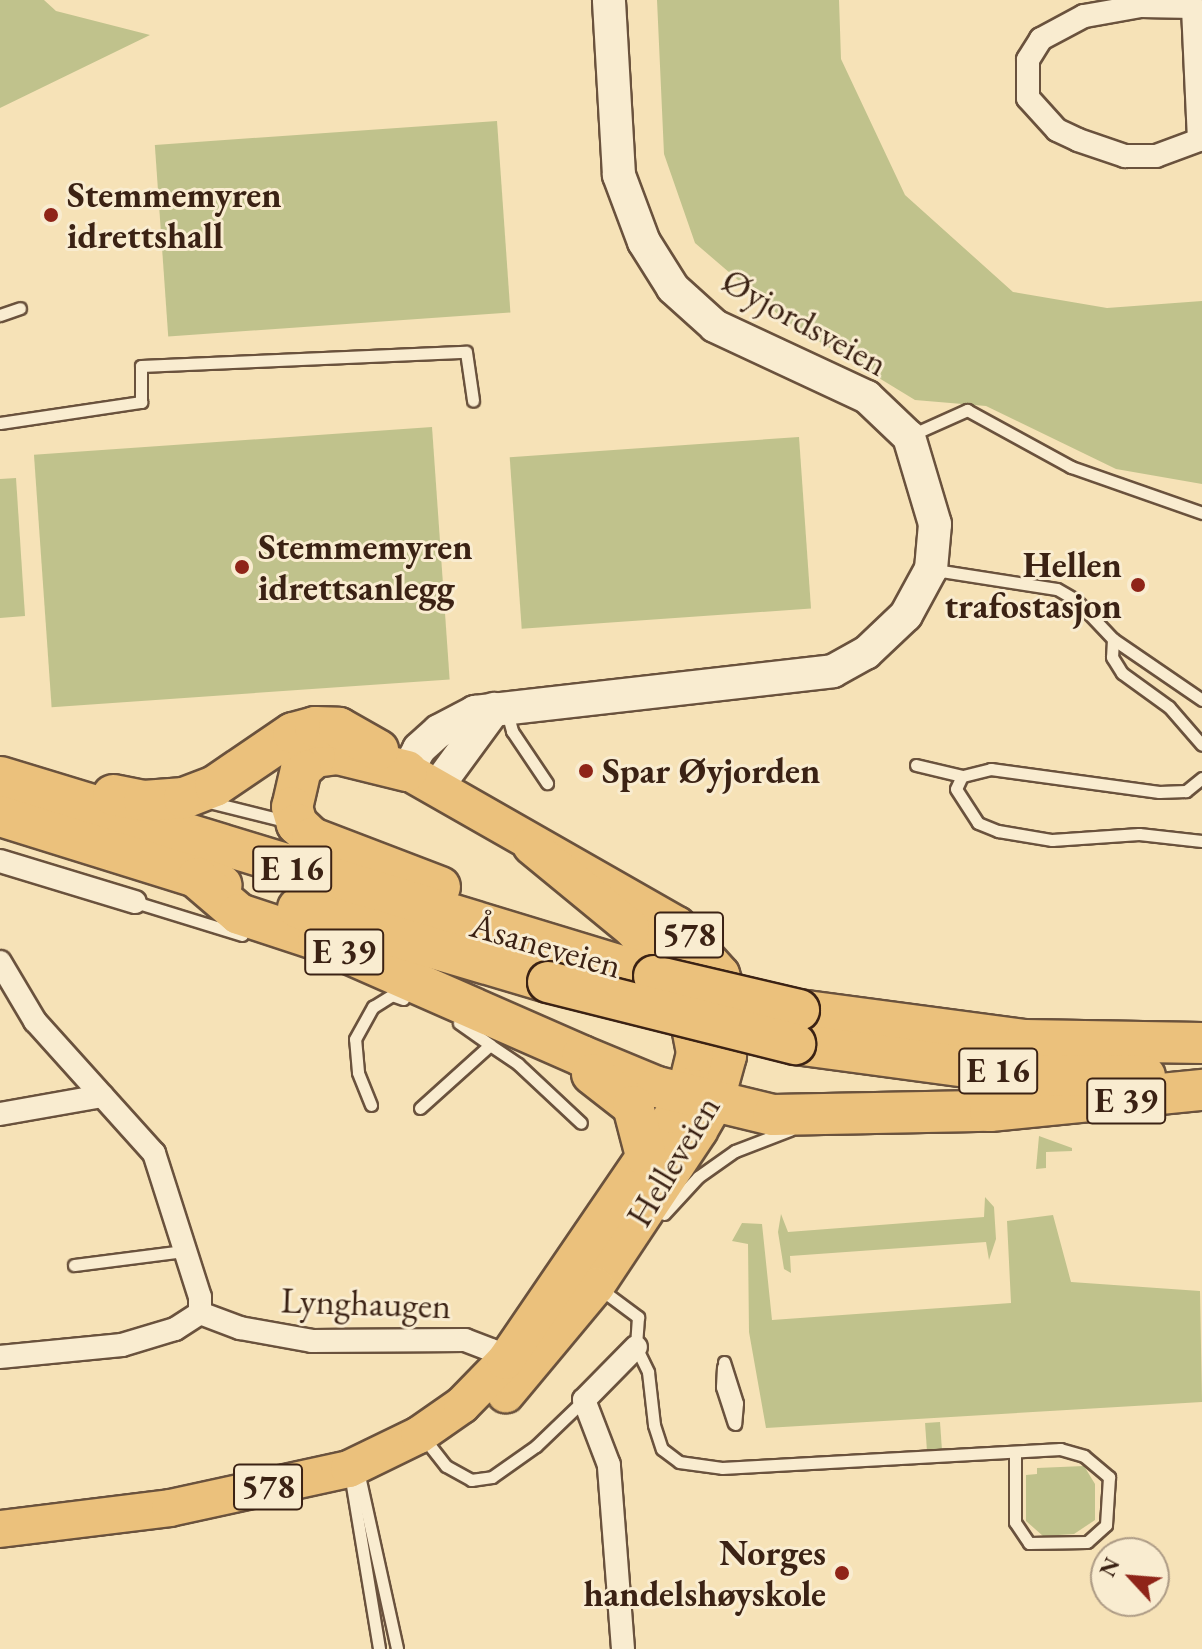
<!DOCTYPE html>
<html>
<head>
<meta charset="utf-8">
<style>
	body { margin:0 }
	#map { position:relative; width:1202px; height:1649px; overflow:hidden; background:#f6e2b7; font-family:"EB Garamond",serif }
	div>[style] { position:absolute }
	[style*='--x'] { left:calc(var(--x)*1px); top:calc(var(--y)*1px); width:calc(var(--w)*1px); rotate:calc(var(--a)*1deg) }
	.green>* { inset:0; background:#c0c28c; transform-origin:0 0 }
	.roads { filter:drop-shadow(2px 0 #6a523d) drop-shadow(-2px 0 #6a523d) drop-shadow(0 2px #6a523d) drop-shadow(0 -2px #6a523d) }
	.lane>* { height:11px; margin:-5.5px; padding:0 5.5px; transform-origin:5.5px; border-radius:5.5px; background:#f9ecd0 }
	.street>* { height:22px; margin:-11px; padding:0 11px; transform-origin:11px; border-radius:11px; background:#f9ecd0 }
	.secondary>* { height:32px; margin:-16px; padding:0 16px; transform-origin:16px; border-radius:16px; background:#f9ecd0 }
	.primary>* { height:36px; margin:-18px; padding:0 18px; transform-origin:18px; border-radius:18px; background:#ebc17c }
	.highway>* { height:40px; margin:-20px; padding:0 20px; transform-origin:20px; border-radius:20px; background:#ebc17c }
	.bridges { filter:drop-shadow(2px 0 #3b2214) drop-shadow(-2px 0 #3b2214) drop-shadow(0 2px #3b2214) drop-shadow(0 -2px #3b2214) }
	.highway-bridge>* { height:40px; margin:-20px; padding:0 20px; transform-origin:20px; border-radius:20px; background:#ebc17c }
	.dots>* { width:22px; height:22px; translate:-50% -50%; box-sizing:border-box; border:4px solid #f9ecd0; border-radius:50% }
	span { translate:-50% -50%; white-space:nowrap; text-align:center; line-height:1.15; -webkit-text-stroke:6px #f9ecd0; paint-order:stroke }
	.shield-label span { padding:2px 6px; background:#f9ecd0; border:2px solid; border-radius:6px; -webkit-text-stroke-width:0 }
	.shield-label { font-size:34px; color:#3b2214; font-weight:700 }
	.poi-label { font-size:36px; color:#3b2214; font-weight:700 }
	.left { translate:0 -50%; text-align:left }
	.right { translate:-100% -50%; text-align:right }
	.street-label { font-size:36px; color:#3b2214 }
	.north { position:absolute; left:1090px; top:1537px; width:80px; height:80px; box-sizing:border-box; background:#f9ecd0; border:2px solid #ad9b85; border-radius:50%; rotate:296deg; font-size:22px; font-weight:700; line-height:32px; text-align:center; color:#3b2214 }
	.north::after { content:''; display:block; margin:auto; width:28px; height:36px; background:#8f2418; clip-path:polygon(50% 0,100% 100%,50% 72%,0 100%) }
</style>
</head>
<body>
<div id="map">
	<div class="green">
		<div style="clip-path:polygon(0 0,44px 0,56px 11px,150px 35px,0 108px)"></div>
		<div style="clip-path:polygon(657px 0,839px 0,841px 59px,905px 195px,1013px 292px,1107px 308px,1202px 301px,1202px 484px,1116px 469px,986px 406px,915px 400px,787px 322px,695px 243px,664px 154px)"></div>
		<div style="left:497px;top:121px;width:192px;height:343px;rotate:86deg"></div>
		<div style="left:432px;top:427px;width:253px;height:399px;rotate:86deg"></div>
		<div style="left:799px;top:437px;width:172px;height:290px;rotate:86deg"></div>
		<div style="clip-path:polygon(16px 478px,25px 616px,0 618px,0 479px)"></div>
		<div style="clip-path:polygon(1039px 1136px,1072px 1148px,1072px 1151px,1046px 1152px,1046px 1168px,1036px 1169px)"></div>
		<div style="clip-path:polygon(985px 1197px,994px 1207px,996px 1239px,989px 1260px,986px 1242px,790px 1256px,791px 1273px,784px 1269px,778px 1232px,781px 1214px,788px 1232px,984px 1217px)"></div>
		<div style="clip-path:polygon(1053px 1215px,1071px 1282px,1200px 1291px,1202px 1402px,766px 1428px,749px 1332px,748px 1244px,732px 1241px,742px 1223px,762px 1224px,772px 1320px,1011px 1303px,1007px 1221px)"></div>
		<div style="left:940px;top:1422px;width:28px;height:15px;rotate:86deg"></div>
		<div style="clip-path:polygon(1084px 1466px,1095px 1484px,1095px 1520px,1074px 1534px,1043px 1536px,1026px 1521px,1026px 1475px,1037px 1474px,1037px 1468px)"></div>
	</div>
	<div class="roads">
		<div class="lane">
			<div style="--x:0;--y:315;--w:21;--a:-19"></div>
			<div style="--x:0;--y:423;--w:143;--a:-8.5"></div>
			<div style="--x:141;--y:402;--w:36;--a:-90"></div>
			<div style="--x:141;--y:366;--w:325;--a:-2.5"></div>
			<div style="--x:466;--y:352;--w:49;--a:81.7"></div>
			<div style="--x:909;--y:436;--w:64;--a:-24.1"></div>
			<div style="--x:967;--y:410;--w:119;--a:28.7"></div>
			<div style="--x:1071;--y:467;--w:139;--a:19.3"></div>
			<div style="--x:935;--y:570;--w:123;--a:8.9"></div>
			<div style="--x:1057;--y:589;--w:22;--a:30"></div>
			<div style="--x:1076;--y:600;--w:54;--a:46.5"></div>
			<div style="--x:1113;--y:639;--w:108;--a:34.4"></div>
			<div style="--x:1113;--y:639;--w:18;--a:93"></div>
			<div style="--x:1112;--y:657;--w:19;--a:58"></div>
			<div style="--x:1122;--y:673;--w:58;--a:35.9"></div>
			<div style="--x:1169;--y:707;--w:50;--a:49"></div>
			<div style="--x:507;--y:712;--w:20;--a:75"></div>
			<div style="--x:512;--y:731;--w:63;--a:56.1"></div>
			<div style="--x:916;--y:765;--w:47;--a:13.4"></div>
			<div style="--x:1202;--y:778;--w:21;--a:141"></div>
			<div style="--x:1186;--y:791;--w:27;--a:178"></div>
			<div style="--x:1159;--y:792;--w:170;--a:-172.2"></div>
			<div style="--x:991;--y:769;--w:30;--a:166"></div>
			<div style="--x:962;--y:776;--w:14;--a:115"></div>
			<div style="--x:956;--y:789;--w:40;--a:57.1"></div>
			<div style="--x:978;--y:823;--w:22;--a:22"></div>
			<div style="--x:998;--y:831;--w:55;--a:9.5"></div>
			<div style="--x:1052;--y:840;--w:87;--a:-3.9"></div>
			<div style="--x:1139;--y:834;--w:63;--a:6.3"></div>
			<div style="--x:209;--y:802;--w:82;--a:14"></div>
			<div style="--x:135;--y:902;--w:112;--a:17.1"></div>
			<div style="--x:459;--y:1023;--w:38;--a:35"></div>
			<div style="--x:371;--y:1105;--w:35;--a:-112"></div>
			<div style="--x:358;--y:1072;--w:33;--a:-95"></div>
			<div style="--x:355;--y:1039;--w:37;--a:-61"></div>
			<div style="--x:373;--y:1007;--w:22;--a:-32"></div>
			<div style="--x:392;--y:995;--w:12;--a:20"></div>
			<div style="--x:420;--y:1108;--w:94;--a:-42"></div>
			<div style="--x:490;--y:1045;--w:34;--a:34"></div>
			<div style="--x:518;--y:1064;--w:86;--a:43.1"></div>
			<div style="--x:664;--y:1214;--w:50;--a:-47.4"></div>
			<div style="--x:698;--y:1177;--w:45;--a:-35.1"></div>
			<div style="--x:735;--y:1151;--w:59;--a:-20.9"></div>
			<div style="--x:74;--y:1265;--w:111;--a:-7.3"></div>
			<div style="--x:599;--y:1288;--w:49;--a:36.6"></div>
			<div style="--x:638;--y:1317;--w:30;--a:94"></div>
			<div style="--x:636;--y:1347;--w:28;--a:64"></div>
			<div style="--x:648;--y:1372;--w:53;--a:83.5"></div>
			<div style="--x:654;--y:1425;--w:25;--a:72"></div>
			<div style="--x:662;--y:1449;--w:21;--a:37"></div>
			<div style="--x:679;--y:1462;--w:43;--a:7.9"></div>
			<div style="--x:722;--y:1468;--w:339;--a:-3.2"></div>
			<div style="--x:1060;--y:1449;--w:25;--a:16"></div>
			<div style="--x:1084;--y:1456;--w:33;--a:40"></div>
			<div style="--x:1109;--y:1477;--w:48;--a:93.6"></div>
			<div style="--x:1106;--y:1525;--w:25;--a:138"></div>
			<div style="--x:1087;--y:1542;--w:58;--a:179"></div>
			<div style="--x:1029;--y:1543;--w:25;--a:-124"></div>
			<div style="--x:1015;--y:1522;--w:67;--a:-90"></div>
			<div style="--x:724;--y:1362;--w:43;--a:72.4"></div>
			<div style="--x:737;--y:1403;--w:21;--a:95"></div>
			<div style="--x:723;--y:1367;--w:20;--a:93"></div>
			<div style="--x:722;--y:1387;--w:38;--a:72"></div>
			<div style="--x:431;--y:1447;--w:24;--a:52"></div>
			<div style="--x:446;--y:1466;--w:29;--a:29"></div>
			<div style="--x:471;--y:1480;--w:21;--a:-8"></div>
			<div style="--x:492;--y:1477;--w:54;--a:-35.2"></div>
			<div style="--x:536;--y:1446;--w:66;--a:-43.8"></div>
			<div style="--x:358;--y:1471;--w:182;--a:77.6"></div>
			<div style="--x:350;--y:1473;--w:178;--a:80.6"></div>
		</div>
		<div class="street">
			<div style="--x:1199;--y:140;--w:133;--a:-92.6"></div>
			<div style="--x:1193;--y:7;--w:52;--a:-178.9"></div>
			<div style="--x:1141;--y:6;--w:58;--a:170"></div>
			<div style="--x:1084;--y:16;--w:49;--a:151.9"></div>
			<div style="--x:1041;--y:39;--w:25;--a:122"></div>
			<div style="--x:1028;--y:60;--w:38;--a:90"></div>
			<div style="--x:1028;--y:98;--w:43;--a:47.8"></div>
			<div style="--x:1057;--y:130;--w:23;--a:25"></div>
			<div style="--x:1078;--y:140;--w:50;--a:18.8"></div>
			<div style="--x:1125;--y:156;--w:31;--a:0"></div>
			<div style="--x:1156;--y:156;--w:49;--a:-20.3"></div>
			<div style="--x:0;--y:861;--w:141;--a:16.9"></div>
			<div style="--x:0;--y:962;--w:69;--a:59.3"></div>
			<div style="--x:35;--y:1021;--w:178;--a:48"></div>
			<div style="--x:154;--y:1153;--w:151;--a:72.3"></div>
			<div style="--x:200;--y:1297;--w:16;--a:90"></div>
			<div style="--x:200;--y:1313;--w:30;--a:147"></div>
			<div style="--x:175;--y:1329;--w:55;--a:163.2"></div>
			<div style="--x:122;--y:1345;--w:123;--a:174.4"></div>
			<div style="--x:0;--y:1114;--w:104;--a:-10"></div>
			<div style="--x:200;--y:1313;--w:43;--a:20.6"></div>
			<div style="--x:240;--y:1328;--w:73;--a:10.2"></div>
			<div style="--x:312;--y:1341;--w:153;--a:-0.4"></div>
			<div style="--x:465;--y:1340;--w:28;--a:21"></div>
			<div style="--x:491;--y:1350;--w:30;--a:40"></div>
			<div style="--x:623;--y:1649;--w:185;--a:-94.4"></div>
			<div style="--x:609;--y:1465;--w:70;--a:-111"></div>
			<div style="--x:584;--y:1400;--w:74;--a:-45.5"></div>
		</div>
		<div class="secondary">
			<div style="--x:407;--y:771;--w:25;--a:-61"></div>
			<div style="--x:419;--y:749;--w:27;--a:-42"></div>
			<div style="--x:439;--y:731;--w:41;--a:-27.8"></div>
			<div style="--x:475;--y:712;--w:360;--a:-6.5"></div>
			<div style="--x:833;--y:671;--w:38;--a:-29"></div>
			<div style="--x:866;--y:653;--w:55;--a:-43.5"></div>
			<div style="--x:906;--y:615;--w:52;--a:-61.5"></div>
			<div style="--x:931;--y:569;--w:45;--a:-84.9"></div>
			<div style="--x:935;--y:524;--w:91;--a:-106.6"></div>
			<div style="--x:909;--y:437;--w:58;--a:-136.4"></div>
			<div style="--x:867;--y:397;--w:168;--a:-155"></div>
			<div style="--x:715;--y:326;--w:57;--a:-137.9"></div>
			<div style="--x:673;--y:288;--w:54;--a:-122.2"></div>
			<div style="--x:644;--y:242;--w:72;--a:-110.5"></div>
			<div style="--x:619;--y:175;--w:175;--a:-93.3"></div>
			<div style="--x:437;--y:787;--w:97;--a:-53.8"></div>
		</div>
		<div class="primary">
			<div style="--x:407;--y:771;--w:311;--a:29.7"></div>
			<div style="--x:677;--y:925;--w:66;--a:48.1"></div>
			<div style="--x:721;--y:974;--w:32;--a:72"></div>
			<div style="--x:731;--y:1004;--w:52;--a:93.3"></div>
			<div style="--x:728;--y:1056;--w:49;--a:105.5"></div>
			<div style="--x:715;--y:1103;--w:32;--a:120"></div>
			<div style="--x:699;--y:1131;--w:186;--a:123.6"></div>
			<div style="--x:596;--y:1286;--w:141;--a:129.8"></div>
			<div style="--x:0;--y:1529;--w:171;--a:-7"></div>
			<div style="--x:170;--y:1508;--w:183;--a:-12.3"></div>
			<div style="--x:349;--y:1469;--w:78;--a:-25.9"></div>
			<div style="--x:419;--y:1435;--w:52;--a:-34.9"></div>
			<div style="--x:462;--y:1405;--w:62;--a:-45.7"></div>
			<div style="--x:505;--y:1361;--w:298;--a:-55.7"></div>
			<div style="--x:673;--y:1115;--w:24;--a:-60"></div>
			<div style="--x:685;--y:1094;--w:42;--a:-76.3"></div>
			<div style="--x:695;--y:1053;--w:58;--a:-100.9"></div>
			<div style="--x:684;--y:996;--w:25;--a:-117"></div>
			<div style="--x:673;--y:974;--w:62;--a:-132.4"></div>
			<div style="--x:631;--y:928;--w:129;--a:-140.6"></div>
		</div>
		<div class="highway">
			<div style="--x:407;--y:771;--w:71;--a:-166.2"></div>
			<div style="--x:338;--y:754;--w:23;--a:173"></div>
			<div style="--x:315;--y:757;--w:18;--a:139"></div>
			<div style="--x:301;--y:769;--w:39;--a:103"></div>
			<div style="--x:292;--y:807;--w:18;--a:74"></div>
			<div style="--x:297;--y:824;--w:21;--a:43"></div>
			<div style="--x:312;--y:838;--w:137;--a:20.9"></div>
			<div style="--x:0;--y:777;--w:684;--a:16.92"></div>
			<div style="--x:113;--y:795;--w:32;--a:11"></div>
			<div style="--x:144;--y:801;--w:40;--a:-4.3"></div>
			<div style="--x:184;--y:798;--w:33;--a:-21"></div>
			<div style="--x:215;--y:786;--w:94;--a:-34.2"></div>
			<div style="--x:293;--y:733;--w:23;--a:-15"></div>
			<div style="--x:315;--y:727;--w:24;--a:2"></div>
			<div style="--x:339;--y:728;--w:45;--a:29.4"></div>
			<div style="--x:0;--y:816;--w:232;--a:17.3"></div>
			<div style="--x:197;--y:878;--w:55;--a:40.6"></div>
			<div style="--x:239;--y:914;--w:83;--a:18.2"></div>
			<div style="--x:318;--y:940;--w:288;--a:23.7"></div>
			<div style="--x:582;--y:1056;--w:81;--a:22.5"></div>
			<div style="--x:657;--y:1087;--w:119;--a:13.6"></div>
			<div style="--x:773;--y:1115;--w:217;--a:-1.1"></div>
			<div style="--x:990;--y:1111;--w:213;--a:-5.7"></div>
			<div style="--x:298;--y:908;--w:261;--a:16.5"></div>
			<div style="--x:799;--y:1010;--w:228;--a:7.6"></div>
			<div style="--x:1025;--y:1040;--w:177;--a:1"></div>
			<div style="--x:795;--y:1044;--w:233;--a:7.6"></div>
			<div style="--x:1026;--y:1075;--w:119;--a:0.5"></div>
			<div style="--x:592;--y:1074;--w:52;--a:38"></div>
			<div style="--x:633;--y:1106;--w:52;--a:75.4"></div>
		</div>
	</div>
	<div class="bridges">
		<div class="highway-bridge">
			<div style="--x:654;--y:976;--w:149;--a:13.2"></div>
			<div style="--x:548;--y:982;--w:255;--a:14.1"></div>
		</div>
	</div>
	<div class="dots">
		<div style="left:51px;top:215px;background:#8f2418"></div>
		<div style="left:242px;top:567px;background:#8f2418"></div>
		<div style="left:1138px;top:585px;background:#8f2418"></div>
		<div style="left:586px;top:771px;background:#8f2418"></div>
		<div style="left:842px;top:1573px;background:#8f2418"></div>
	</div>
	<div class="shield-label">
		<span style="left:292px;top:869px">E 16</span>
		<span style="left:689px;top:935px">578</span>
		<span style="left:344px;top:952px">E 39</span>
		<span style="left:998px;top:1071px">E 16</span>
		<span style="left:1126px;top:1101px">E 39</span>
		<span style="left:268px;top:1487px">578</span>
	</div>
	<div class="poi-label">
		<span class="left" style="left:67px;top:215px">Stemmemyren<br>idrettshall</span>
		<span class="left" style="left:258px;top:567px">Stemmemyren<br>idrettsanlegg</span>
		<span class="right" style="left:1122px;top:585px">Hellen<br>trafostasjon</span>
		<span class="left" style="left:602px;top:771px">Spar Øyjorden</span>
		<span class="right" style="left:826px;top:1573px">Norges<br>handelshøyskole</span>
	</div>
	<div class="street-label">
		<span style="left:805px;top:322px;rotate:29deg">Øyjordsveien</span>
		<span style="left:546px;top:945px;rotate:16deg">Åsaneveien</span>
		<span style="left:673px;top:1161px;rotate:-59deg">Helleveien</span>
		<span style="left:366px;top:1303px;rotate:2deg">Lynghaugen</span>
	</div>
	<div class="north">N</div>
</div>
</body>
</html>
